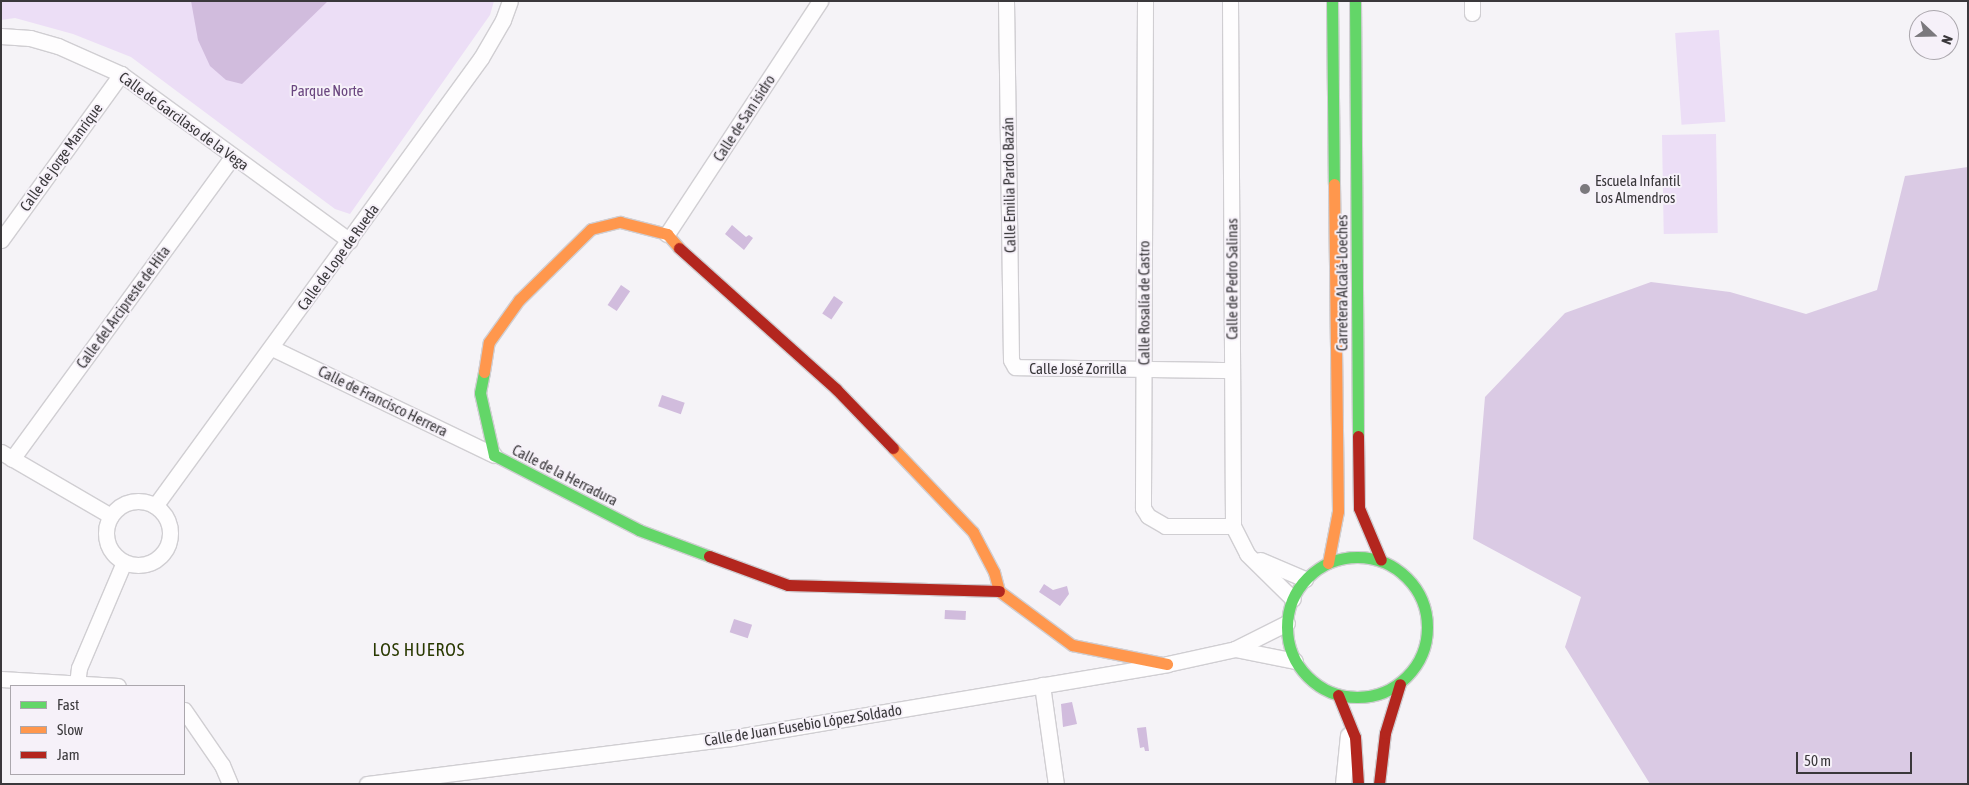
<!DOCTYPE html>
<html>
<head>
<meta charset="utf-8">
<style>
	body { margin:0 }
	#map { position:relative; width:1969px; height:785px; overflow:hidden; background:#f5f3f7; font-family:"Asap Condensed",sans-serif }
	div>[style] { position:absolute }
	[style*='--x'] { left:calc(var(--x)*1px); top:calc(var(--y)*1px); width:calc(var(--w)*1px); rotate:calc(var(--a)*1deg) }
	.green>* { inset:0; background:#ecdef6; transform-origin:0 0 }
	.forest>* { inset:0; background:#dacae4 }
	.water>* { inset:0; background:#d1bcdd; transform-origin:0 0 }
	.roads { filter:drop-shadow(1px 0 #d0ced2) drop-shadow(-1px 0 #d0ced2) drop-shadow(0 1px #d0ced2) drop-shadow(0 -1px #d0ced2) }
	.street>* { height:15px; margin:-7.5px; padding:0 7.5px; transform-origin:7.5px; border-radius:7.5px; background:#fefdfe }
	.street>.ring { margin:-7.5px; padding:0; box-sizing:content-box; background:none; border:15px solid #fefdfe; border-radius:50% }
	.fast>* { height:11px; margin:-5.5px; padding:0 5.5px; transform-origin:5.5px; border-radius:5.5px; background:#63d668 }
	.fast>.ring { margin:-5.5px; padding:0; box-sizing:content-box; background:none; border:11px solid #63d668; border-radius:50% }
	.slow>* { height:11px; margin:-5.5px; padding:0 5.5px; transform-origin:5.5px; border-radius:5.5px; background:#ff974d }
	.jam>* { height:11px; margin:-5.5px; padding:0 5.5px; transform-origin:5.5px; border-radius:5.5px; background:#b3261e }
	.dots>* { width:14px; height:14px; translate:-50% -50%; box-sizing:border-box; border:2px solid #f6f1f9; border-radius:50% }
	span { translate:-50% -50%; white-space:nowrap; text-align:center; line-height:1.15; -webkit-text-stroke:4px #f6f1f9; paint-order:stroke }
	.park-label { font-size:15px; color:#6a467f }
	.street-label { font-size:15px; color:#3a383b }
	.poi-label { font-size:15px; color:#3a383b }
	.left { translate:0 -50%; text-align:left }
	.quarter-label { font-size:18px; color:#293901; letter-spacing:1px }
	.frame { position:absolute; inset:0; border:2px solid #3a383b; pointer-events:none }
	.legend { position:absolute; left:10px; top:685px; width:175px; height:90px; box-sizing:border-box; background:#f6f1f9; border:1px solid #aba7ad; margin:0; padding:6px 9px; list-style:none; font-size:15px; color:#3a383b }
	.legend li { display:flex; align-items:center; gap:10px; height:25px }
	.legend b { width:25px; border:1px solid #aba7ad }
	.north { position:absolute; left:1909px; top:10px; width:50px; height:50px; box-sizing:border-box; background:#f6f1f9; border:1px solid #aba7ad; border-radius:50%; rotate:111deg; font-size:14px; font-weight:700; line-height:20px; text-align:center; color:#3a383b }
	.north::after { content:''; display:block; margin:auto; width:18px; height:22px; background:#7b797d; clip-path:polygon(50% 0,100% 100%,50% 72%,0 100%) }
	.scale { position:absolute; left:1796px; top:752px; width:116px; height:22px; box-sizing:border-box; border:2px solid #3a383b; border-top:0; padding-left:6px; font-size:15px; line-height:18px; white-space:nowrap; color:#3a383b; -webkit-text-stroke:4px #f6f1f9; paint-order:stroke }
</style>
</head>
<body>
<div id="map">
	<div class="green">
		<div style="clip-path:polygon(1px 1px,494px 1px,490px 15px,350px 214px,335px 209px,131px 57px,73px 34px,15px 18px,1px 20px)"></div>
		<div style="left:1719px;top:30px;width:92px;height:44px;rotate:86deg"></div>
		<div style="left:1716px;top:134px;width:99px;height:54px;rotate:89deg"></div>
	</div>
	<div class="forest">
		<div style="clip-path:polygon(1968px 167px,1968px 784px,1650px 784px,1565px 647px,1581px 597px,1473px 539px,1485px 397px,1565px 313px,1651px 282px,1730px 292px,1806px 314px,1877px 290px,1905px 176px)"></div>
	</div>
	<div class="water">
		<div style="clip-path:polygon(191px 1px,328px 1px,242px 84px,226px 80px,210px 66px,198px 40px)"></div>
		<div style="clip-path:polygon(732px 225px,746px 237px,749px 235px,753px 238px,744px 250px,725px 234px)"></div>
		<div style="left:621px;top:285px;width:11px;height:24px;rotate:34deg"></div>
		<div style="left:834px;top:296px;width:11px;height:21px;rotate:34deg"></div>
		<div style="left:662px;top:395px;width:24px;height:12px;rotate:19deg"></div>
		<div style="clip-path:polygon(1044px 584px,1053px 590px,1067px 586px,1069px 594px,1060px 606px,1039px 592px)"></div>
		<div style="left:945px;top:610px;width:21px;height:9px;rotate:3deg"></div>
		<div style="left:734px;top:619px;width:19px;height:14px;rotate:18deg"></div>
		<div style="clip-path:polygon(1072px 702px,1077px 724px,1063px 727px,1061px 704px)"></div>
		<div style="clip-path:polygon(1146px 727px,1149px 751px,1145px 751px,1144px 747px,1140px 748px,1137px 728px)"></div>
	</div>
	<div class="roads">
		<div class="street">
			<div style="--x:1006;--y:1;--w:359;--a:89.2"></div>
			<div style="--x:1011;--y:360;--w:8;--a:60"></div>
			<div style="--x:1015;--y:367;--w:217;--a:0.8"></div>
			<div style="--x:1145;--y:1;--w:507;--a:90.23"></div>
			<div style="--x:1143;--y:508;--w:9;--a:58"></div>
			<div style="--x:1148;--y:516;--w:20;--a:30"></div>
			<div style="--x:1165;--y:526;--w:68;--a:0"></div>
			<div style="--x:1230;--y:1;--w:525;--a:89.67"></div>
			<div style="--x:1233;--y:526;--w:31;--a:63"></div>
			<div style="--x:1247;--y:554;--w:64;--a:44.4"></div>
			<div style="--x:1472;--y:13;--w:12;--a:-90"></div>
			<div style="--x:1;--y:36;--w:29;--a:4"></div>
			<div style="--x:30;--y:38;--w:29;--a:16"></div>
			<div style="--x:58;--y:46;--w:69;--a:24"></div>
			<div style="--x:121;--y:74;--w:283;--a:36.1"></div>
			<div style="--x:667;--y:234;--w:279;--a:-56.7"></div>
			<div style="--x:1;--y:240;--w:205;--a:-54.1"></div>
			<div style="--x:272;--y:348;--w:246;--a:25.7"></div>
			<div style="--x:1;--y:452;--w:127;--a:30.2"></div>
			<div style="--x:12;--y:459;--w:375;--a:-53.9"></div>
			<div class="ring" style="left:106px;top:501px;width:49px;height:49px"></div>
			<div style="--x:155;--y:506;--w:554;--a:-53.96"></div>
			<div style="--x:481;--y:58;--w:44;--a:-59.9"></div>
			<div style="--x:503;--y:20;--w:20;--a:-70"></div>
			<div style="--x:1260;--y:560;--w:49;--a:22.9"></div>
			<div style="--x:1235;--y:649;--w:61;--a:11.3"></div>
			<div style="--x:1;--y:679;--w:117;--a:3.4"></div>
			<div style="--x:77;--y:684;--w:16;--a:-83"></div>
			<div style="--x:79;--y:668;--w:115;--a:-67"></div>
			<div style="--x:1042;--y:685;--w:100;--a:82"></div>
			<div style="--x:184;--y:710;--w:67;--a:55.4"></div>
			<div style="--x:222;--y:765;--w:21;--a:67"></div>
			<div style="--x:367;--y:784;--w:367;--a:-7.2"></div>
			<div style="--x:731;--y:738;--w:442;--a:-9.6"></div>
			<div style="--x:1167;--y:664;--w:70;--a:-12.4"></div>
			<div style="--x:1235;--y:649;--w:58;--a:-26.6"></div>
			<div style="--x:1343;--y:784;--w:49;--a:-84.2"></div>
		</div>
		<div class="fast">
			<div style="--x:1332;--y:1;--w:183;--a:89.4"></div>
			<div style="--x:1355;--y:1;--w:435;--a:89.6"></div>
			<div style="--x:484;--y:372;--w:21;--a:101"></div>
			<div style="--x:480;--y:393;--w:64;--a:77.3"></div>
			<div style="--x:494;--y:455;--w:163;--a:27.3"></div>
			<div style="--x:639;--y:530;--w:75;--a:20.4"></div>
			<div class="ring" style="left:1287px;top:557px;width:129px;height:129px"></div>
		</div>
		<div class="slow">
			<div style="--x:484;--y:372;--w:30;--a:-81"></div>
			<div style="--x:489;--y:342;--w:52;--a:-54.5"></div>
			<div style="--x:519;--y:300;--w:101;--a:-44.6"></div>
			<div style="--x:591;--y:229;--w:30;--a:-14"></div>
			<div style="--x:620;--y:222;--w:49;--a:14.3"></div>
			<div style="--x:667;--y:234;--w:18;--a:49"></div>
			<div style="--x:893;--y:448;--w:116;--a:46.4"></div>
			<div style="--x:973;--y:532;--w:45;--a:62.3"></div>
			<div style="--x:994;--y:572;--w:20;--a:75"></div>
			<div style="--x:999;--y:591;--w:91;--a:36.5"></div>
			<div style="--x:1072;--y:645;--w:97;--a:11.3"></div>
			<div style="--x:1328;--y:563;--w:53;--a:-79.1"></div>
			<div style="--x:1338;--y:511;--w:327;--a:-90.7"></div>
		</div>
		<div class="jam">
			<div style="--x:679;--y:248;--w:211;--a:41.9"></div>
			<div style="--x:836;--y:389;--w:82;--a:46"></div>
			<div style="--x:1358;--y:436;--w:72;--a:89.2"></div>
			<div style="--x:1359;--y:508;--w:56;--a:67.1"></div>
			<div style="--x:709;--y:556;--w:84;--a:20.2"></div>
			<div style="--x:788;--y:585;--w:211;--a:1.6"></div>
			<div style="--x:1338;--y:695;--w:45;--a:68"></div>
			<div style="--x:1355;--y:737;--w:47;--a:86.3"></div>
			<div style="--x:1379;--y:784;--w:51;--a:-83.3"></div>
			<div style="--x:1385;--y:733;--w:51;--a:-73"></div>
		</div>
	</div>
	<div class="dots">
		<div style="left:1585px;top:189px;background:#7b797d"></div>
	</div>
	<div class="park-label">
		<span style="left:327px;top:91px">Parque Norte</span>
	</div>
	<div class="street-label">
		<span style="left:744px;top:118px;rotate:-57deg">Calle de San isidro</span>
		<span style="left:184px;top:121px;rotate:36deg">Calle de Garcilaso de la Vega</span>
		<span style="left:61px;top:157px;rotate:-54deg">Calle de jorge Manrique</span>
		<span style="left:1009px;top:185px;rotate:-91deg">Calle Emilia Pardo Bazán</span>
		<span style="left:338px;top:257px;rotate:-54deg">Calle de Lope de Rueda</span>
		<span style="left:1232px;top:279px;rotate:-90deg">Calle de Pedro Salinas</span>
		<span style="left:1342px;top:283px;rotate:-90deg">Carretera Alcalá-Loeches</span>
		<span style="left:1144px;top:303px;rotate:-90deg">Calle Rosalía de Castro</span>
		<span style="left:123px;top:307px;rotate:-54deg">Calle del Arcipreste de Hita</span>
		<span style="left:1078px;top:369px">Calle José Zorrilla</span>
		<span style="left:383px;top:401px;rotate:26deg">Calle de Francisco Herrera</span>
		<span style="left:565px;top:475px;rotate:27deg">Calle de la Herradura</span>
		<span style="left:803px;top:725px;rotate:-9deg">Calle de Juan Eusebio López Soldado</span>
	</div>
	<div class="poi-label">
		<span class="left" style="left:1595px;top:189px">Escuela Infantil<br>Los Almendros</span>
	</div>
	<div class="quarter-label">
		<span style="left:419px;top:650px">LOS HUEROS</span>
	</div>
	<div class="frame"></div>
	<ul class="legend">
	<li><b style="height:6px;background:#63d668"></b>Fast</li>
	<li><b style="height:6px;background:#ff974d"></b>Slow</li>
	<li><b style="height:6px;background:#b3261e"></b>Jam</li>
	</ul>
	<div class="north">N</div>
	<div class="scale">50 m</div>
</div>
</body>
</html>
